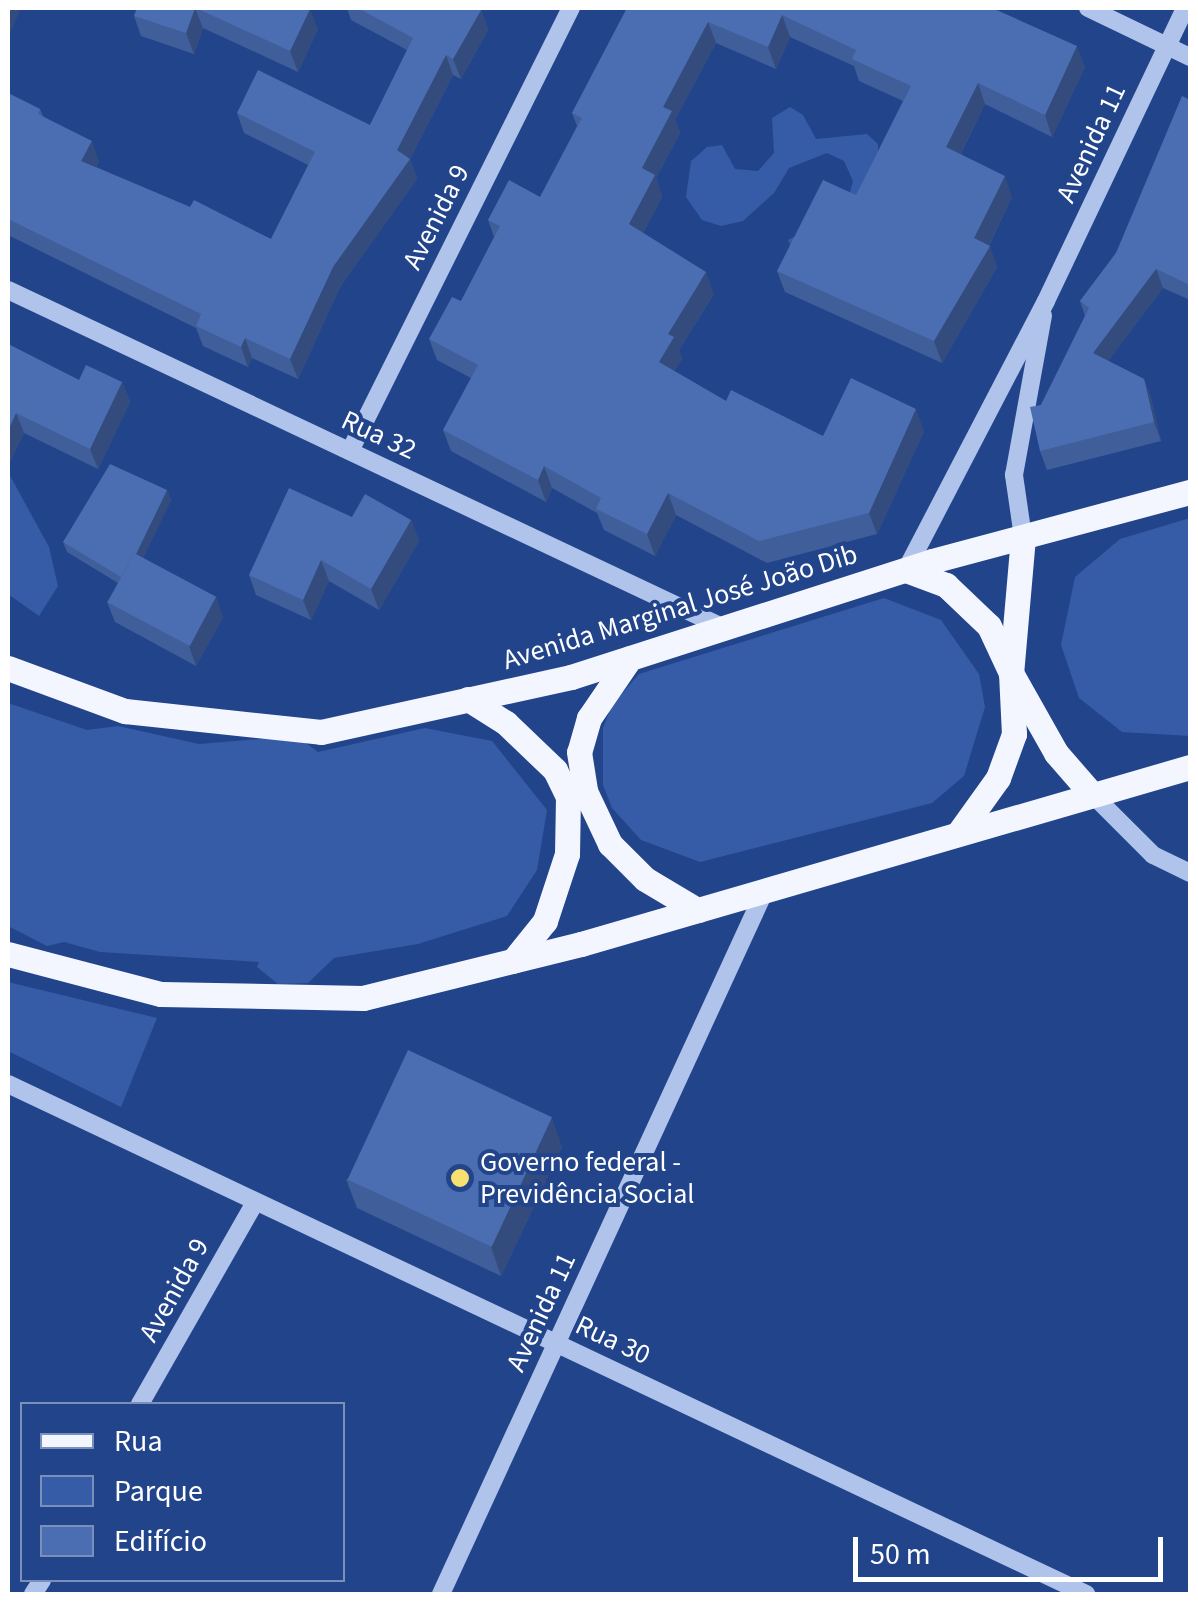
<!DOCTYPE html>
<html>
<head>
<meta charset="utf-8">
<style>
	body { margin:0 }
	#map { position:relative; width:1198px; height:1602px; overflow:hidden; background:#22448b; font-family:"Source Sans 3",sans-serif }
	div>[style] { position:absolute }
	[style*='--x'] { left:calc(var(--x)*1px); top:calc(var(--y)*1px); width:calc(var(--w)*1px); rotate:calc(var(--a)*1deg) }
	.green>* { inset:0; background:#365ca8 }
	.minor>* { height:18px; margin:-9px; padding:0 9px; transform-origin:9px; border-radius:9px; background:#afc3eb }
	.major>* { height:25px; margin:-12.5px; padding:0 12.5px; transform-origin:12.5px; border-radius:12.5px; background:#f3f6fe }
	.wall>* { inset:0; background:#405e99 }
	.shaded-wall>* { inset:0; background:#344c7d }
	.building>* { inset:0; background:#4b6db2; transform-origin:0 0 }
	.dots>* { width:28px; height:28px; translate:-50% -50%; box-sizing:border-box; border:5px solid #22448b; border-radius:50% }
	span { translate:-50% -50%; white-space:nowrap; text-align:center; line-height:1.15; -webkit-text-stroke:8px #22448b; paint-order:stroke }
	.street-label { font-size:28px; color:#fff }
	.poi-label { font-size:28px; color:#fff }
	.left { translate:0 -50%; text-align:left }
	.frame { position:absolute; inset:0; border:10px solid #fff; pointer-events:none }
	.legend { position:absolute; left:20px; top:1402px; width:325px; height:180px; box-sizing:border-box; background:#22448b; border:2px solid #7a8fb9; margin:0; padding:12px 18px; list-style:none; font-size:30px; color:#fff }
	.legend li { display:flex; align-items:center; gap:20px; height:50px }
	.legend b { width:50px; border:2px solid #7a8fb9 }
	.scale { position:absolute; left:853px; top:1537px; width:310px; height:45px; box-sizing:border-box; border:5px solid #fff; border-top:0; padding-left:12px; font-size:30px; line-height:35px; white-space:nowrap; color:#fff; -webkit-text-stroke:8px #22448b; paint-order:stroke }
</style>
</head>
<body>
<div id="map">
	<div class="green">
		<div style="clip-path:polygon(790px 107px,803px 115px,816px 139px,867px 134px,878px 144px,878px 177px,855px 233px,837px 254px,811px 260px,794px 252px,788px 240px,845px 210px,853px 181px,844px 161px,827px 153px,789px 168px,774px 193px,743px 221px,721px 226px,702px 220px,686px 197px,691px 161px,707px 147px,722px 145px,735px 169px,758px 171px,774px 153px,772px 118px)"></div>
		<div style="clip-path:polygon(8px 472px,49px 547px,58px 586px,39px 616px,8px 594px)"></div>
		<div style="clip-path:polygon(1190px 518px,1190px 736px,1122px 732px,1079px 698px,1061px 645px,1075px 577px,1120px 539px)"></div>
		<div style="clip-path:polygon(884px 598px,941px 620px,979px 674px,985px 707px,964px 776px,932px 803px,700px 862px,641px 840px,612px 808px,603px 785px,603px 728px,612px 705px,639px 674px)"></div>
		<div style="clip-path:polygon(8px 703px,87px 730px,118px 726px,199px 744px,296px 736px,318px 752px,425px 728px,492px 741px,547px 810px,537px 870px,507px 916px,418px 944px,334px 958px,308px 983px,278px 984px,257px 967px,259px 962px,100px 952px,64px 942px,47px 946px,8px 926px)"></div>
		<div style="clip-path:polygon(8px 982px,157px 1018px,121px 1107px,8px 1051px)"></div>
	</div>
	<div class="minor">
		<div style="--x:1088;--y:8;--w:113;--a:25.7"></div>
		<div style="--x:8;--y:290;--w:794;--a:25.27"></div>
		<div style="--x:350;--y:451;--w:495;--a:-63.5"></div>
		<div style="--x:1023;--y:537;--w:63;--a:-98.3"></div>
		<div style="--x:1014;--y:475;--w:162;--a:-79.7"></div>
		<div style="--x:906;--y:570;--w:303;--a:-62.5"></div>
		<div style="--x:1046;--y:301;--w:324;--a:-64.6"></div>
		<div style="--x:1090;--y:792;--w:89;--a:45"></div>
		<div style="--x:1153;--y:855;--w:41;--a:25.9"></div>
		<div style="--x:8;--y:1084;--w:1193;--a:25.32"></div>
		<div style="--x:140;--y:1404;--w:232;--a:-60.3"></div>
		<div style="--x:33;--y:1594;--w:17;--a:-57"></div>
		<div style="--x:441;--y:1594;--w:777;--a:-65.28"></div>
	</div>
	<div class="major">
		<div style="--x:1023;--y:537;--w:137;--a:95"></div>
		<div style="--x:1011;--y:673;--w:92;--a:60.6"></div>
		<div style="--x:1056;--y:753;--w:52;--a:48.9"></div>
		<div style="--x:906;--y:570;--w:43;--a:20.6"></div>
		<div style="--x:946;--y:585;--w:59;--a:43.6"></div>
		<div style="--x:989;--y:626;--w:52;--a:64.9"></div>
		<div style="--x:1011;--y:673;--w:61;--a:87.2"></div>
		<div style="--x:1014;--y:734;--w:47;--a:110"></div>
		<div style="--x:998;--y:778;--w:65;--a:125.6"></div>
		<div style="--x:630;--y:658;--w:73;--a:124.3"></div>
		<div style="--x:589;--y:718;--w:35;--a:106"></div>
		<div style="--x:579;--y:752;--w:39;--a:81"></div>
		<div style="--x:585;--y:791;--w:59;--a:64.7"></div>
		<div style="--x:610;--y:844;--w:49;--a:45"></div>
		<div style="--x:645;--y:879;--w:61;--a:30.8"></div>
		<div style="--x:8;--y:668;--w:125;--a:20.2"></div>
		<div style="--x:125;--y:711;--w:197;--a:6.1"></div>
		<div style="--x:321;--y:732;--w:256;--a:-12.4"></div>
		<div style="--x:571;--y:677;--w:379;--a:-17.8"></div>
		<div style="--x:932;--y:561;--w:267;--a:-15"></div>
		<div style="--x:468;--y:699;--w:45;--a:32.3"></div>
		<div style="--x:506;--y:723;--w:68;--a:43.8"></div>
		<div style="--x:555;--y:770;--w:30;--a:64"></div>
		<div style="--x:568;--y:797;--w:57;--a:91"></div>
		<div style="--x:567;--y:854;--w:71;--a:108.2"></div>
		<div style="--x:545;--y:921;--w:51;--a:128.7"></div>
		<div style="--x:8;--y:954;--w:158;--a:14.7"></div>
		<div style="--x:161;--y:994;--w:202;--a:1.1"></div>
		<div style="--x:363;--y:998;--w:225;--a:-13.9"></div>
		<div style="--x:581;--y:944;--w:634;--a:-16.21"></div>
	</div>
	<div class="wall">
		<div style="clip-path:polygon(137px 8px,306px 8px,318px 29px,298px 72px,203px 28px,194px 54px,141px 36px,134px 16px)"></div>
		<div style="clip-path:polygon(347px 8px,477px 8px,481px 10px,488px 30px,461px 79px,453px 75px,410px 159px,417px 179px,340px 287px,298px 379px,252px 358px,248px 367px,203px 346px,196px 328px,8px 235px,8px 93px,40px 109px,43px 116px,99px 161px,96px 167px,190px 207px,271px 239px,308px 165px,244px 133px,237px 113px,370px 125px,407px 50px,351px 20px)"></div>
		<div style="clip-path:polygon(627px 8px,992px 8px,1085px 67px,1052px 137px,985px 104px,961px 154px,1012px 197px,989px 246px,997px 267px,942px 363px,785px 292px,777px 271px,856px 195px,903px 101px,859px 81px,854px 66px,790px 37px,776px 69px,716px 43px,675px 120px,680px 133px,656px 178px,662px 197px,643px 233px,714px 294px,679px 350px,682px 359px,674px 371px,726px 401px,823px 436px,924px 431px,877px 534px,767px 563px,676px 515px,655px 556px,604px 530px,597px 513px,552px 488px,546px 502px,451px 451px,443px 430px,471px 378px,437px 360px,429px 339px,461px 301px,494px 237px,488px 220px,540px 197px,577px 126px,572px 113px)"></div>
		<div style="clip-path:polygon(1190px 100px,1190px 300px,1163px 288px,1108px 361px,1144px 379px,1151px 398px,1161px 441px,1047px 470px,1040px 451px,1041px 405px,1085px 316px,1080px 301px,1116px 253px)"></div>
		<div style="clip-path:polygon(8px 344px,79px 380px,122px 382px,130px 402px,98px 469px,24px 433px,8px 466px)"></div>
		<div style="clip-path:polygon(167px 490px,171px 500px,143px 558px,223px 617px,196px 666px,115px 622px,107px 602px,118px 583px,67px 552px,63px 542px)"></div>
		<div style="clip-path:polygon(352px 517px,411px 520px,419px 541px,379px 610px,329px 581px,311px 620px,256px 595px,249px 575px)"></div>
		<div style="clip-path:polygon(562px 1147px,501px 1276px,357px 1208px,346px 1179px)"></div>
	</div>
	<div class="shaded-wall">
		<div style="clip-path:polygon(8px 8px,21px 8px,8px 38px)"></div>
		<div style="clip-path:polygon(195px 8px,203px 28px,194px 54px,186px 33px)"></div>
		<div style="clip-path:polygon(310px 9px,318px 29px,298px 72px,290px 51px)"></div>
		<div style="clip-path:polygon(481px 10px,488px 30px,461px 79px,453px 59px)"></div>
		<div style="clip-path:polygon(782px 15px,790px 37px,776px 69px,768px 47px)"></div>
		<div style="clip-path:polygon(708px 22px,716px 43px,675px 120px,680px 133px,656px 178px,662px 197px,637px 245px,629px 224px,642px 168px,663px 107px)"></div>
		<div style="clip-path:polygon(1077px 46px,1085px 67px,1052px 137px,1045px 115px)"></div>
		<div style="clip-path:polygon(446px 55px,453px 75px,410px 159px,417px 179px,340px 287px,298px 379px,290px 359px,333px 267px,397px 150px)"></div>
		<div style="clip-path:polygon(978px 83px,985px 104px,954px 168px,946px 147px)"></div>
		<div style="clip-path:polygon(92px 141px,99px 161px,89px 181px,81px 161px)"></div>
		<div style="clip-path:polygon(1005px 176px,1012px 197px,982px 260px,990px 246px,997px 267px,942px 363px,934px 341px,974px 238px)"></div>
		<div style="clip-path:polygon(1156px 269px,1163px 288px,1100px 372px,1093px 353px)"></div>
		<div style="clip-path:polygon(706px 272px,714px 294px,679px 350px,682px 359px,666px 384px,659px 362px,668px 334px)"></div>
		<div style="clip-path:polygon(245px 338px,252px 358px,248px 367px,241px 347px)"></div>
		<div style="clip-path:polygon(1144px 379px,1151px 398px,1161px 441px,1154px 422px)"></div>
		<div style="clip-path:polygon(122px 382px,130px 402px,98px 469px,90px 449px)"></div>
		<div style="clip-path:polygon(916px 409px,924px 431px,877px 534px,869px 513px)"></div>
		<div style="clip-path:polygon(16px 413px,24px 433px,8px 466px,8px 431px)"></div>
		<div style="clip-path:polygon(544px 466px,552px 488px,546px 502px,538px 480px)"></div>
		<div style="clip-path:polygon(167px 490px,171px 500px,128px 590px,124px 579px)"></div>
		<div style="clip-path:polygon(668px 493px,676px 515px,655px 556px,647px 534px)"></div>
		<div style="clip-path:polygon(411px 520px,419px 541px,379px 610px,371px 589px)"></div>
		<div style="clip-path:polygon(321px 560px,329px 581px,311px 620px,303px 600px)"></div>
		<div style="clip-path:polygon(216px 596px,223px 617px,196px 666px,189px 646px)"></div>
		<div style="clip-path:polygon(552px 1118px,562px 1147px,501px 1276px,491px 1247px)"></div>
	</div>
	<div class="building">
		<div style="clip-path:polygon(137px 8px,195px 8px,186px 33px,134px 16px)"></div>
		<div style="clip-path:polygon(196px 8px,306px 8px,310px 9px,290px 51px)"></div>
		<div style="clip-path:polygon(358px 8px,477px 8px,481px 10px,453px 59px,446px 55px,397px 150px,410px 159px,333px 267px,290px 359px,245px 338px,241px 347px,196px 326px,201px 314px,8px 219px,8px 93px,40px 109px,38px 114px,92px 141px,81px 161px,190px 207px,194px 200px,271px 239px,315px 152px,237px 113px,258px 70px,370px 125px,413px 38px)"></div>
		<div style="clip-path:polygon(627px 8px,992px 8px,1077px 46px,1045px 115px,978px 83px,946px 147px,1005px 176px,974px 238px,990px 246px,934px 341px,777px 271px,823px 180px,856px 195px,911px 86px,852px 59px,856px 50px,782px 15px,768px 47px,708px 22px,663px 107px,672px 111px,642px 168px,655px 175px,629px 224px,706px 272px,668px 334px,674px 337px,659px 362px,726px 401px,731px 390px,823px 436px,851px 378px,916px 409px,869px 513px,759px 541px,668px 493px,647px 534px,596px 509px,601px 498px,544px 466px,538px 480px,443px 430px,478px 365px,429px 339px,452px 297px,461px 301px,500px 226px,488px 220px,509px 180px,540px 197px,582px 118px,572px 113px)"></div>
		<div style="clip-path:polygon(1182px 96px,1190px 100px,1190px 285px,1156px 269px,1093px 353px,1144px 379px,1154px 422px,1040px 451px,1030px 407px,1041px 405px,1089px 308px,1080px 301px,1116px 253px)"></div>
		<div style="clip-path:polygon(8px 344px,79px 380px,86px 365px,122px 382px,90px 449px,16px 413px,8px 431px)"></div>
		<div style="clip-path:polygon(110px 464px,167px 490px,136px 554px,134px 553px,121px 577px,63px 542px)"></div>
		<div style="clip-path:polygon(289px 488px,352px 517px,365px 494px,411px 520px,371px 589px,321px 560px,303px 600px,249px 575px)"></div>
		<div style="left:134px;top:553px;width:93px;height:56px;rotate:28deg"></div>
		<div style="left:408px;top:1050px;width:159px;height:143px;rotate:25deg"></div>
	</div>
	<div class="dots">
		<div style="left:460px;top:1178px;background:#f7df70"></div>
	</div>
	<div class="street-label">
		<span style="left:1091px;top:143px;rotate:-65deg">Avenida 11</span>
		<span style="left:436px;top:217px;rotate:-63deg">Avenida 9</span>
		<span style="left:379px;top:435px;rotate:25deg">Rua 32</span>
		<span style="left:680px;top:607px;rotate:-17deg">Avenida Marginal José João Dib</span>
		<span style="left:174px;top:1290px;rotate:-61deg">Avenida 9</span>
		<span style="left:541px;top:1312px;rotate:-65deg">Avenida 11</span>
		<span style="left:613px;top:1340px;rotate:25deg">Rua 30</span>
	</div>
	<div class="poi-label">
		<span class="left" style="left:480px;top:1178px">Governo federal -<br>Previdência Social</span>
	</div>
	<div class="frame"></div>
	<ul class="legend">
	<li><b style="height:12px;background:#f3f6fe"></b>Rua</li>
	<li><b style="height:28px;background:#365ca8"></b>Parque</li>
	<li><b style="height:28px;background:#4b6db2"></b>Edifício</li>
	</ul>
	<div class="scale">50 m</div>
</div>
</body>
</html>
